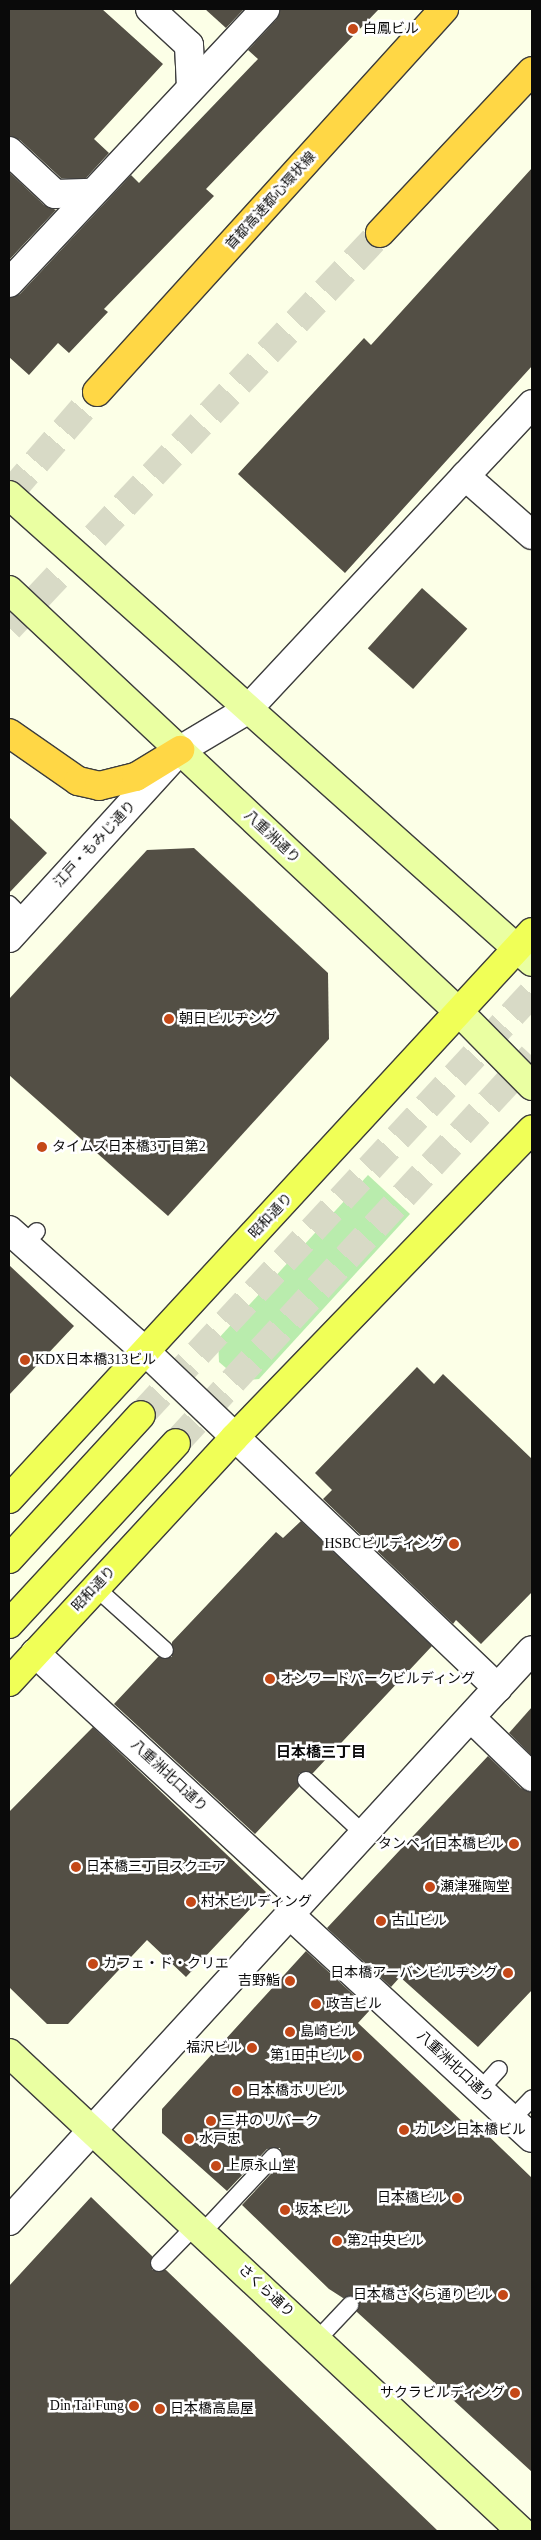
<!DOCTYPE html>
<html>
<head>
<meta charset="utf-8">
<style>
	body { margin:0 }
	#map { position:relative; width:541px; height:2540px; overflow:hidden; background:#fcffe7; font-family:"Times New Roman","Noto Sans JP",serif }
	div>[style] { position:absolute }
	[style*='--x'] { left:calc(var(--x)*1px); top:calc(var(--y)*1px); width:calc(var(--w)*1px); rotate:calc(var(--a)*1deg) }
	.green>* { inset:0; background:#b9ecad }
	.building>* { inset:0; background:#534f45; transform-origin:0 0 }
	.primary-tunnel>* { height:28px; margin-top:-14px; transform-origin:0; background:repeating-linear-gradient(90deg,#d8dac6 0 28px,transparent 0 42px) }
	.highway-tunnel>* { height:28px; margin-top:-14px; transform-origin:0; background:repeating-linear-gradient(90deg,#d8dac6 0 28px,transparent 0 42px) }
	.roads { filter:drop-shadow(1px 0 #3d3d3d) drop-shadow(-1px 0 #3d3d3d) drop-shadow(0 1px #3d3d3d) drop-shadow(0 -1px #3d3d3d) }
	.lane>* { height:16px; margin:-8px; padding:0 8px; transform-origin:8px; border-radius:8px; background:#fff }
	.street>* { height:28px; margin:-14px; padding:0 14px; transform-origin:14px; border-radius:14px; background:#fff }
	.secondary>* { height:28px; margin:-14px; padding:0 14px; transform-origin:14px; border-radius:14px; background:#eaffa2 }
	.primary>* { height:28px; margin:-14px; padding:0 14px; transform-origin:14px; border-radius:14px; background:#f0ff57 }
	.highway>* { height:28px; margin:-14px; padding:0 14px; transform-origin:14px; border-radius:14px; background:#ffd745 }
	.dots>* { width:14px; height:14px; translate:-50% -50%; box-sizing:border-box; border:2px solid #fff; border-radius:50% }
	span { translate:-50% -50%; white-space:nowrap; text-align:center; line-height:1.15; -webkit-text-stroke:5px #fff; paint-order:stroke }
	.poi-label { font-size:14px; color:#0a0a0a }
	.left { translate:0 -50%; text-align:left }
	.right { translate:-100% -50%; text-align:right }
	.street-label { font-size:14px; color:#0a0a0a }
	.neighbourhood-label { font-size:15px; color:#0a0a0a; font-weight:700 }
	.frame { position:absolute; inset:0; border:10px solid #0a0a0a; pointer-events:none }
</style>
</head>
<body>
<div id="map">
	<div class="green">
		<div style="clip-path:polygon(368px 1175px,410px 1214px,259px 1379px,241px 1381px,219px 1362px,218px 1339px)"></div>
	</div>
	<div class="building">
		<div style="clip-path:polygon(9px 9px,102px 9px,163px 64px,94px 139px,109px 153px,86px 178px,61px 178px,20px 140px,9px 136px)"></div>
		<div style="clip-path:polygon(205px 9px,244px 9px,226px 28px)"></div>
		<div style="clip-path:polygon(280px 9px,379px 9px,206px 189px,214px 196px,104px 309px,108px 312px,69px 353px,58px 343px,29px 375px,9px 357px,9px 298px,20px 294px,131px 175px,139px 183px,258px 59px,248px 50px,276px 20px)"></div>
		<div style="clip-path:polygon(532px 168px,532px 366px,345px 573px,238px 474px,364px 338px,371px 345px)"></div>
		<div style="clip-path:polygon(9px 172px,44px 205px,56px 210px,9px 260px)"></div>
		<div style="left:422px;top:588px;width:61px;height:81px;rotate:42deg"></div>
		<div style="clip-path:polygon(9px 817px,47px 853px,9px 893px)"></div>
		<div style="clip-path:polygon(194px 848px,328px 973px,329px 1039px,168px 1216px,9px 1075px,9px 999px,147px 850px)"></div>
		<div style="clip-path:polygon(9px 1265px,74px 1326px,9px 1395px)"></div>
		<div style="clip-path:polygon(417px 1367px,434px 1384px,443px 1374px,532px 1459px,532px 1592px,481px 1644px,456px 1620px,453px 1624px,323px 1499px,332px 1490px,315px 1473px)"></div>
		<div style="clip-path:polygon(301px 1521px,432px 1646px,313px 1773px,299px 1773px,299px 1787px,255px 1834px,114px 1704px,158px 1657px,172px 1657px,172px 1642px,276px 1532px,283px 1538px)"></div>
		<div style="clip-path:polygon(532px 1707px,532px 1756px,509px 1733px)"></div>
		<div style="clip-path:polygon(93px 1727px,266px 1892px,186px 1977px,147px 1940px,68px 2024px,47px 2024px,9px 1987px,9px 1812px)"></div>
		<div style="clip-path:polygon(488px 1756px,521px 1788px,532px 1792px,532px 1990px,478px 2047px,400px 1977px,391px 1987px,327px 1928px)"></div>
		<div style="clip-path:polygon(306px 1951px,370px 2010px,358px 2023px,466px 2125px,471px 2119px,532px 2178px,532px 2472px,357px 2312px,356px 2297px,343px 2298px,329px 2289px,242px 2205px,282px 2162px,280px 2148px,267px 2149px,227px 2191px,162px 2133px,162px 2109px)"></div>
		<div style="clip-path:polygon(91px 2197px,152px 2256px,152px 2270px,166px 2270px,438px 2531px,9px 2531px,9px 2286px)"></div>
	</div>
	<div class="primary-tunnel">
		<div style="--x:141;--y:1415;--w:575;--a:-47.18"></div>
		<div style="--x:176;--y:1443;--w:526;--a:-47.39"></div>
	</div>
	<div class="highway-tunnel">
		<div style="--x:9;--y:494;--w:135;--a:-49.2"></div>
		<div style="--x:9;--y:628;--w:542;--a:-46.79"></div>
	</div>
	<div class="roads">
		<div class="lane">
			<div style="--x:9;--y:904;--w:23;--a:45"></div>
			<div style="--x:24;--y:1244;--w:18;--a:-45"></div>
			<div style="--x:95;--y:1587;--w:94;--a:42"></div>
			<div style="--x:306;--y:1780;--w:78;--a:42.9"></div>
			<div style="--x:480;--y:2090;--w:28;--a:-48"></div>
			<div style="--x:512;--y:2119;--w:29;--a:-46"></div>
			<div style="--x:202;--y:2233;--w:105;--a:-46.9"></div>
			<div style="--x:159;--y:2263;--w:52;--a:-45.8"></div>
			<div style="--x:318;--y:2339;--w:47;--a:-46.7"></div>
		</div>
		<div class="street">
			<div style="--x:150;--y:9;--w:53;--a:42.7"></div>
			<div style="--x:189;--y:45;--w:42;--a:87.3"></div>
			<div style="--x:9;--y:151;--w:63;--a:43.1"></div>
			<div style="--x:55;--y:194;--w:37;--a:-2"></div>
			<div style="--x:9;--y:283;--w:375;--a:-46.9"></div>
			<div style="--x:465;--y:476;--w:89;--a:41.4"></div>
			<div style="--x:9;--y:938;--w:254;--a:-47.7"></div>
			<div style="--x:180;--y:750;--w:78;--a:-30.8"></div>
			<div style="--x:247;--y:710;--w:418;--a:-47"></div>
			<div style="--x:9;--y:1230;--w:182;--a:41.7"></div>
			<div style="--x:145;--y:1351;--w:488;--a:43.7"></div>
			<div style="--x:35;--y:1653;--w:364;--a:42.7"></div>
			<div style="--x:471;--y:1718;--w:85;--a:44"></div>
			<div style="--x:289;--y:1914;--w:330;--a:42.7"></div>
			<div style="--x:9;--y:2221;--w:774;--a:-47.51"></div>
		</div>
		<div class="secondary">
			<div style="--x:9;--y:495;--w:701;--a:41.76"></div>
			<div style="--x:9;--y:590;--w:620;--a:43.17"></div>
			<div style="--x:461;--y:1014;--w:101;--a:45.4"></div>
			<div style="--x:9;--y:2053;--w:700;--a:43.03"></div>
		</div>
		<div class="primary">
			<div style="--x:9;--y:1499;--w:771;--a:-47.31"></div>
			<div style="--x:9;--y:1559;--w:195;--a:-47.5"></div>
			<div style="--x:9;--y:1624;--w:246;--a:-47.3"></div>
			<div style="--x:9;--y:1682;--w:332;--a:-47.3"></div>
			<div style="--x:234;--y:1438;--w:429;--a:-46"></div>
		</div>
		<div class="highway">
			<div style="--x:380;--y:233;--w:222;--a:-46.8"></div>
			<div style="--x:97;--y:392;--w:517;--a:-47.82"></div>
			<div style="--x:9;--y:733;--w:84;--a:34.8"></div>
			<div style="--x:78;--y:781;--w:22;--a:13"></div>
			<div style="--x:99;--y:786;--w:38;--a:-14"></div>
			<div style="--x:136;--y:777;--w:52;--a:-31.5"></div>
		</div>
	</div>
	<div class="dots">
		<div style="left:353px;top:29px;background:#c44817"></div>
		<div style="left:169px;top:1019px;background:#c44817"></div>
		<div style="left:42px;top:1147px;background:#c44817"></div>
		<div style="left:25px;top:1360px;background:#c44817"></div>
		<div style="left:454px;top:1544px;background:#c44817"></div>
		<div style="left:270px;top:1679px;background:#c44817"></div>
		<div style="left:514px;top:1844px;background:#c44817"></div>
		<div style="left:76px;top:1867px;background:#c44817"></div>
		<div style="left:430px;top:1887px;background:#c44817"></div>
		<div style="left:191px;top:1902px;background:#c44817"></div>
		<div style="left:381px;top:1921px;background:#c44817"></div>
		<div style="left:93px;top:1964px;background:#c44817"></div>
		<div style="left:508px;top:1973px;background:#c44817"></div>
		<div style="left:290px;top:1981px;background:#c44817"></div>
		<div style="left:316px;top:2004px;background:#c44817"></div>
		<div style="left:290px;top:2032px;background:#c44817"></div>
		<div style="left:252px;top:2048px;background:#c44817"></div>
		<div style="left:357px;top:2056px;background:#c44817"></div>
		<div style="left:237px;top:2091px;background:#c44817"></div>
		<div style="left:211px;top:2121px;background:#c44817"></div>
		<div style="left:404px;top:2130px;background:#c44817"></div>
		<div style="left:189px;top:2139px;background:#c44817"></div>
		<div style="left:216px;top:2166px;background:#c44817"></div>
		<div style="left:457px;top:2198px;background:#c44817"></div>
		<div style="left:285px;top:2210px;background:#c44817"></div>
		<div style="left:337px;top:2241px;background:#c44817"></div>
		<div style="left:503px;top:2295px;background:#c44817"></div>
		<div style="left:515px;top:2393px;background:#c44817"></div>
		<div style="left:134px;top:2406px;background:#c44817"></div>
		<div style="left:160px;top:2409px;background:#c44817"></div>
	</div>
	<div class="poi-label">
		<span class="left" style="left:363px;top:29px">白鳳ビル</span>
		<span class="left" style="left:179px;top:1019px">朝日ビルヂング</span>
		<span class="left" style="left:52px;top:1147px">タイムズ日本橋3丁目第2</span>
		<span class="left" style="left:35px;top:1360px">KDX日本橋313ビル</span>
		<span class="right" style="left:444px;top:1544px">HSBCビルディング</span>
		<span class="left" style="left:280px;top:1679px">オンワードパークビルディング</span>
		<span class="right" style="left:504px;top:1844px">タンペイ日本橋ビル</span>
		<span class="left" style="left:86px;top:1867px">日本橋三丁目スクエア</span>
		<span class="left" style="left:440px;top:1887px">瀬津雅陶堂</span>
		<span class="left" style="left:201px;top:1902px">村木ビルディング</span>
		<span class="left" style="left:391px;top:1921px">古山ビル</span>
		<span class="left" style="left:103px;top:1964px">カフェ・ド・クリエ</span>
		<span class="right" style="left:498px;top:1973px">日本橋アーバンビルヂング</span>
		<span class="right" style="left:280px;top:1981px">吉野鮨</span>
		<span class="left" style="left:326px;top:2004px">政吉ビル</span>
		<span class="left" style="left:300px;top:2032px">島崎ビル</span>
		<span class="right" style="left:242px;top:2048px">福沢ビル</span>
		<span class="right" style="left:347px;top:2056px">第1田中ビル</span>
		<span class="left" style="left:247px;top:2091px">日本橋ホリビル</span>
		<span class="left" style="left:221px;top:2121px">三井のリパーク</span>
		<span class="left" style="left:414px;top:2130px">カレン日本橋ビル</span>
		<span class="left" style="left:199px;top:2139px">水戸忠</span>
		<span class="left" style="left:226px;top:2166px">上原永山堂</span>
		<span class="right" style="left:447px;top:2198px">日本橋ビル</span>
		<span class="left" style="left:295px;top:2210px">坂本ビル</span>
		<span class="left" style="left:347px;top:2241px">第2中央ビル</span>
		<span class="right" style="left:493px;top:2295px">日本橋さくら通りビル</span>
		<span class="right" style="left:505px;top:2393px">サクラビルディング</span>
		<span class="right" style="left:124px;top:2406px">Din Tai Fung</span>
		<span class="left" style="left:170px;top:2409px">日本橋高島屋</span>
	</div>
	<div class="street-label">
		<span style="left:271px;top:201px;rotate:-48deg">首都高速都心環状線</span>
		<span style="left:272px;top:837px;rotate:43deg">八重洲通り</span>
		<span style="left:95px;top:844px;rotate:-47deg">江戸・もみじ通り</span>
		<span style="left:271px;top:1216px;rotate:-47deg">昭和通り</span>
		<span style="left:94px;top:1589px;rotate:-47deg">昭和通り</span>
		<span style="left:169px;top:1776px;rotate:43deg">八重洲北口通り</span>
		<span style="left:455px;top:2067px;rotate:43deg">八重洲北口通り</span>
		<span style="left:266px;top:2291px;rotate:43deg">さくら通り</span>
	</div>
	<div class="neighbourhood-label">
		<span style="left:321px;top:1753px">日本橋三丁目</span>
	</div>
	<div class="frame"></div>
</div>
</body>
</html>
